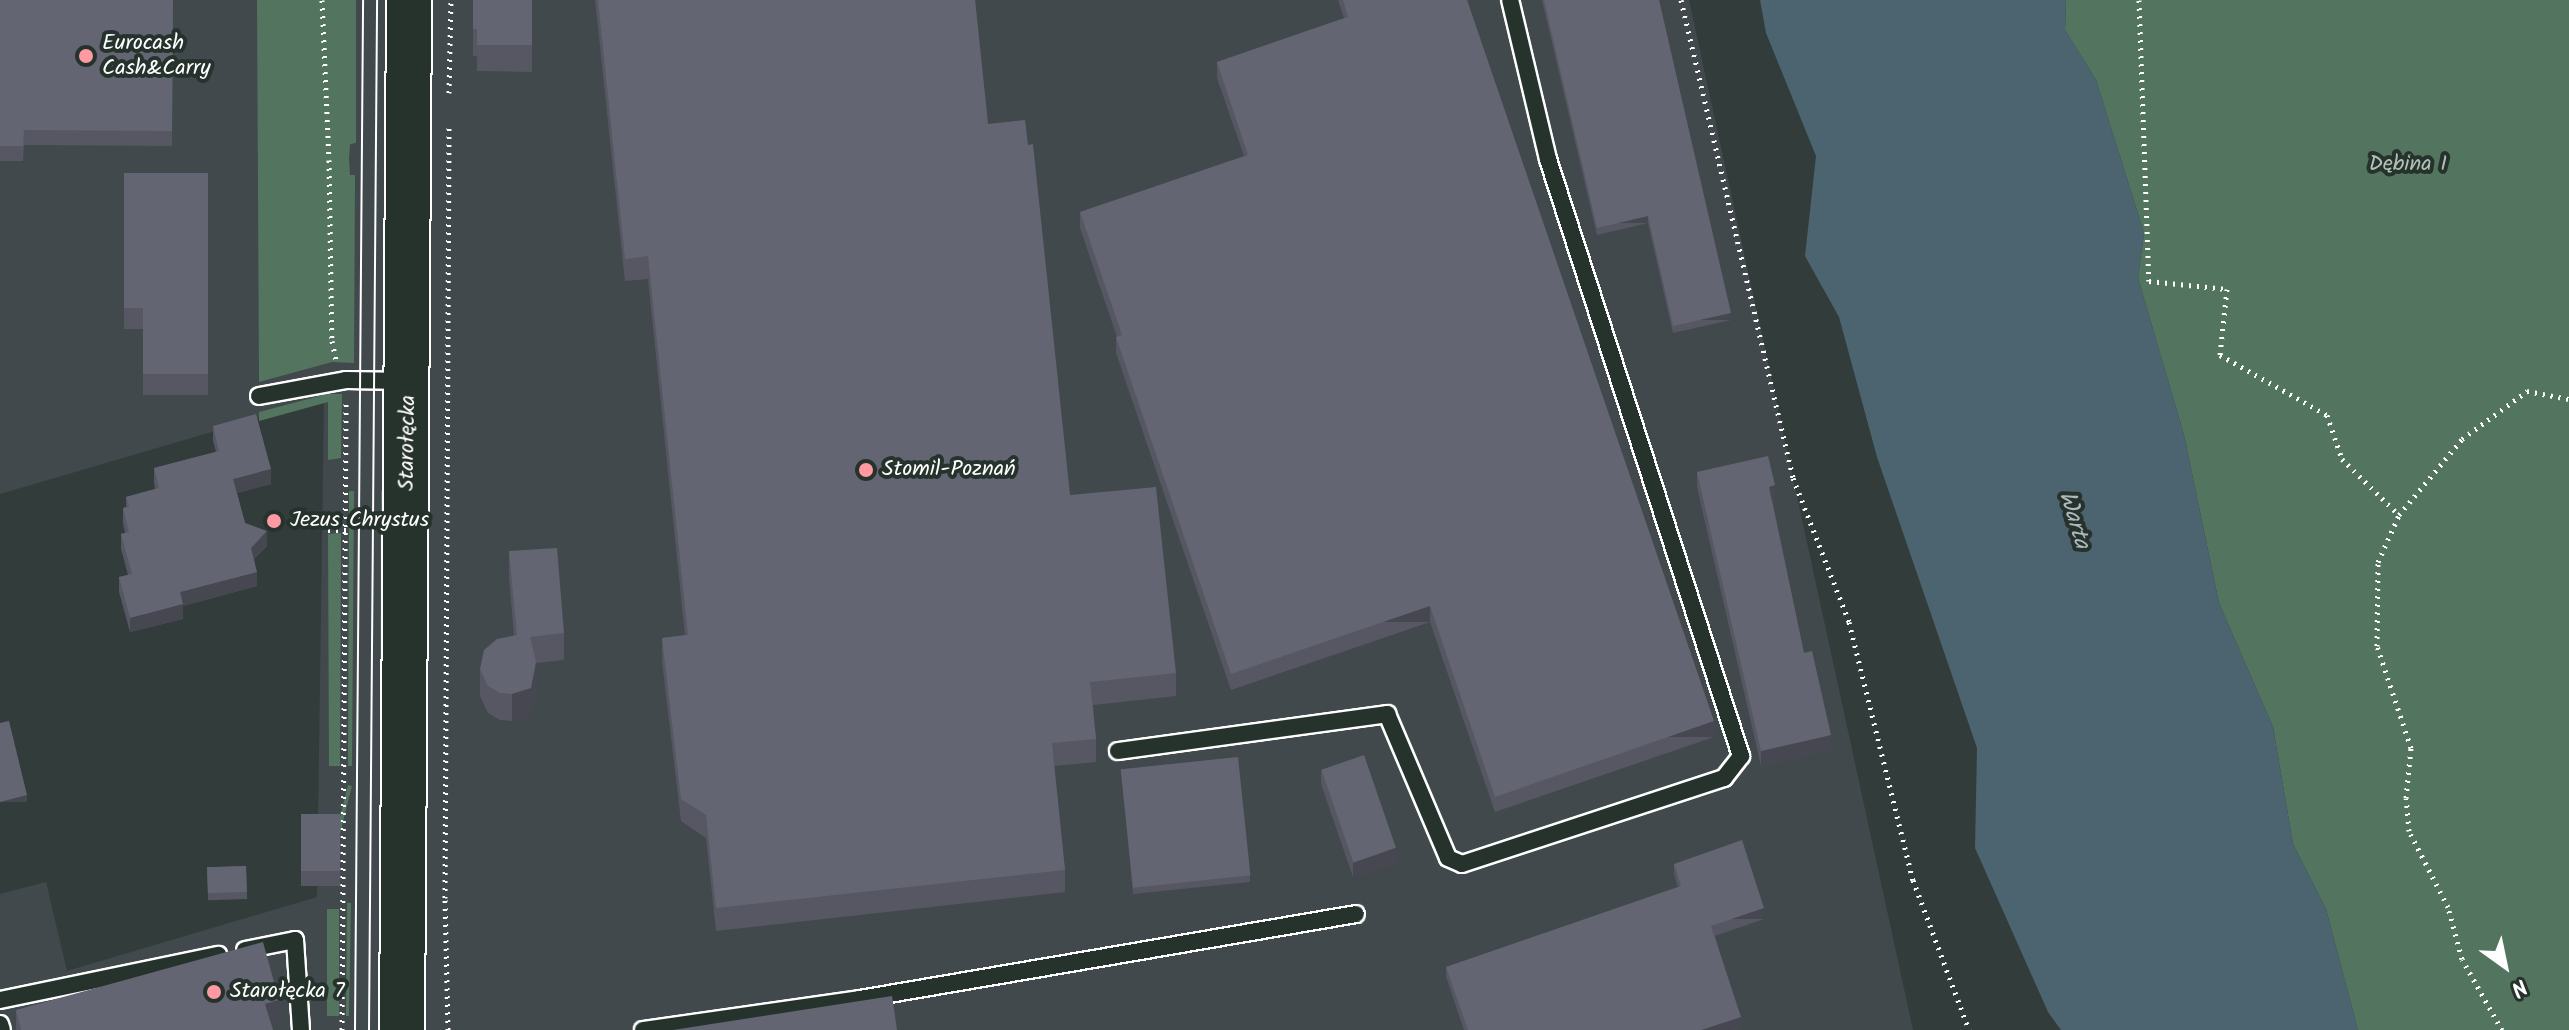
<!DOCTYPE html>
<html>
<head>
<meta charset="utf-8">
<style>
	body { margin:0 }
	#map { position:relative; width:2569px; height:1030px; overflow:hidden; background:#323d3b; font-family:Kalam,sans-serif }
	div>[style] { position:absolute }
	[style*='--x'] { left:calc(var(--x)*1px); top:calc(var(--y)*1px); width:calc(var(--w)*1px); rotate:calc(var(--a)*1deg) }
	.built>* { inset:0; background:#41494c }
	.green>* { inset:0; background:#53755f; transform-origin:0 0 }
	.water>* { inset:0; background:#4b646f }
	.path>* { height:5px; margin-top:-2.5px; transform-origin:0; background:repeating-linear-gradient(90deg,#fff 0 2px,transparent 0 8px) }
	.roads { filter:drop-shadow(2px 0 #fff) drop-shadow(-2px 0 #fff) drop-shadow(0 2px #fff) drop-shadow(0 -2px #fff) }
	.lane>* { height:16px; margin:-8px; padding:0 8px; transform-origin:8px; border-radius:8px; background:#26332d }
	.secondary>* { height:44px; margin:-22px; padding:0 22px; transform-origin:22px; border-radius:22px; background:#26332d }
	.tram>* { height:2px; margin:-1px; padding:0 1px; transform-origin:1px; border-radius:1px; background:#fff }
	.wall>* { inset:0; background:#565762; transform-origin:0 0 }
	.shaded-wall>* { inset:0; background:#464750; transform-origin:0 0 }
	.building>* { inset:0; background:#646572; transform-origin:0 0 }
	.dots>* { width:22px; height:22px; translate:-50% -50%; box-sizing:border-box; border:4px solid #26332d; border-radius:50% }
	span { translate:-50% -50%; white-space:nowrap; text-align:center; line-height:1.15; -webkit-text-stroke:8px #26332d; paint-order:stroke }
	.poi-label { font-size:22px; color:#fff }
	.left { translate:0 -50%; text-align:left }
	.park-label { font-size:22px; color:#b2c1b7 }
	.street-label { font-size:22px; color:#fff }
	.water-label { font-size:24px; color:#aeb9be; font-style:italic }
	.north { position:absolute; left:2465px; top:926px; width:80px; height:80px; -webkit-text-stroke:6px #26332d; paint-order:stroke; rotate:147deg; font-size:22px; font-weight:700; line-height:32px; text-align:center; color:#fff }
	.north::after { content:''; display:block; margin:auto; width:28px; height:36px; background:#fff; clip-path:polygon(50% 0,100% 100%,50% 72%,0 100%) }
</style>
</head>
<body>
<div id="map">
	<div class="built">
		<div style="clip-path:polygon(0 0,1689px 0,1913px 1030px,0 1030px,0 894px,46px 882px,67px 971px,317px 897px,324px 399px,0 494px)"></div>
	</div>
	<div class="green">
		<div style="clip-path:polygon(257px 0,356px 0,356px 143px,350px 144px,349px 159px,350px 175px,355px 175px,354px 363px,332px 362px,259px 382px)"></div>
		<div style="clip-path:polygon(2066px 0,2569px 0,2569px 1030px,2358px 1030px,2326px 909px,2293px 844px,2273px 727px,2219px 603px,2184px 435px,2138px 278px,2144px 233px,2096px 80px,2065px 30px)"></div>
		<div style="clip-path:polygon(327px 394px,342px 394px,341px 458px,328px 460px,328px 402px,259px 421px,259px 412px)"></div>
		<div style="clip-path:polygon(381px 490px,389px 496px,387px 759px,380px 766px)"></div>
		<div style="clip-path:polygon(349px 491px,354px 491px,352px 766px,348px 766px)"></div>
		<div style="clip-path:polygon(341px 533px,340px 766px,329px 766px,328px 534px)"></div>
		<div style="left:348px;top:785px;width:4px;height:100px;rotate:14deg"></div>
		<div style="clip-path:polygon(347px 903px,351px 903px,349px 1016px,346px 1016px)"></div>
		<div style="left:327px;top:909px;width:12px;height:107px"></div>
	</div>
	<div class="water">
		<div style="clip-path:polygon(1760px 0,2066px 0,2065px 30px,2096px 80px,2144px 233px,2138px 278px,2184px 435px,2219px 603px,2273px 727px,2293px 844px,2326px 909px,2358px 1030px,2061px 1030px,2048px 1012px,1975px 848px,1977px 748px,1877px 457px,1839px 317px,1805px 256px,1816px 156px,1766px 33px)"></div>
	</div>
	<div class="path">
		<div style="--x:322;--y:0;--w:160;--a:87.5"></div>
		<div style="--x:329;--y:160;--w:181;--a:89.1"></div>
		<div style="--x:332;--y:341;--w:19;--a:78"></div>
		<div style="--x:1681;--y:0;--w:491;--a:76.8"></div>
		<div style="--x:1793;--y:478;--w:155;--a:68.7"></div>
		<div style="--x:1849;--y:622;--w:266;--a:76.1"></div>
		<div style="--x:1913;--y:880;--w:160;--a:69.5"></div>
		<div style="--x:2139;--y:0;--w:281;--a:88"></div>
		<div style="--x:2149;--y:281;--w:78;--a:5.9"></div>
		<div style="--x:2227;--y:289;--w:66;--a:96.1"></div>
		<div style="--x:2220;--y:355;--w:123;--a:29.3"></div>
		<div style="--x:2327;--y:415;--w:46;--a:71.2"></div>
		<div style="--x:2342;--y:459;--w:80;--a:44.5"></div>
		<div style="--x:449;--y:93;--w:93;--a:-88.8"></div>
		<div style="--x:328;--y:530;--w:18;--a:0"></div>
		<div style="--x:342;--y:1030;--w:627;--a:-89.63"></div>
		<div style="--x:448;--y:1030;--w:132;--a:-91.3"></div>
		<div style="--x:445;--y:898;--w:771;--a:-89.7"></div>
		<div style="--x:2502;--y:1030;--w:81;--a:-119.4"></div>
		<div style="--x:2462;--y:959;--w:54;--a:-105.1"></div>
		<div style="--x:2448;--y:907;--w:85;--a:-117.2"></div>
		<div style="--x:2409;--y:831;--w:33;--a:-95"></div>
		<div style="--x:2406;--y:798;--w:50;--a:-84.3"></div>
		<div style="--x:2411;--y:748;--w:108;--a:-108.4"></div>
		<div style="--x:2377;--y:646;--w:84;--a:-89.3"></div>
		<div style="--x:2378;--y:562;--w:51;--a:-65.9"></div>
		<div style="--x:2399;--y:515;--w:99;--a:-50.3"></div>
		<div style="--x:2462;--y:439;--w:81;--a:-36.4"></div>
		<div style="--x:2527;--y:391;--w:43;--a:10.8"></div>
	</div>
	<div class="roads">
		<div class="lane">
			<div style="--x:259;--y:396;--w:88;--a:-10.4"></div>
			<div style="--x:346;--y:380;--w:61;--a:0.9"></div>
			<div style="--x:1118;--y:751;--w:272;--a:-7.8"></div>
			<div style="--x:1387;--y:714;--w:156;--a:67"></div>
			<div style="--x:1448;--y:858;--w:15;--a:23"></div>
			<div style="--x:1462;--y:864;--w:276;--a:-18.2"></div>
			<div style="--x:1724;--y:778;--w:28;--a:-52"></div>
			<div style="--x:1741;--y:756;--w:627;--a:-107.92"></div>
			<div style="--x:1548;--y:159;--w:163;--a:-103.4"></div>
			<div style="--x:245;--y:950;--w:51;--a:-11.3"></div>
			<div style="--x:295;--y:940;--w:90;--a:86.2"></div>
			<div style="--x:0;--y:1000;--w:223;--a:-11.7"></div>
			<div style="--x:0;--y:1024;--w:6;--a:72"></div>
			<div style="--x:643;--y:1030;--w:219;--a:-8.1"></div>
			<div style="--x:860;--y:999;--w:503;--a:-9.72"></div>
		</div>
		<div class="secondary">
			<div style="--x:402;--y:1030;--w:1030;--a:-89.61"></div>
		</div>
	</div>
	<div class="tram">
		<div style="--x:355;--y:1030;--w:1030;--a:-89.55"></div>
		<div style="--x:369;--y:1030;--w:1030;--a:-89.55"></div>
	</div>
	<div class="wall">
		<div style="clip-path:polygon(0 0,173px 0,172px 146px,24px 145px,23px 161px,0 161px)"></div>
		<div style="clip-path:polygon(473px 0,532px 0,532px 72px,477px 71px,477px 56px,473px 56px)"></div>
		<div style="clip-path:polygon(595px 0,975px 0,988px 124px,1070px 495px,1176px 673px,1176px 696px,1093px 705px,1096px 739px,1096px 762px,1054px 766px,1065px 870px,1065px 892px,716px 931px,706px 838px,681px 821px,662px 661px,662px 638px,685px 635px,648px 279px,625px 281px)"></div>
		<div style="clip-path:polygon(1338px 0,1467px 0,1714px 737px,1495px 812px,1430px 622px,1231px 690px,1116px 353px,1116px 337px,1117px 337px,1080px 228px,1080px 212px,1244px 156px,1217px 78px,1217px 62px,1344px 18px)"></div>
		<div style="clip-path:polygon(1542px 0,1659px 0,1731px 320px,1673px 333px,1648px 223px,1597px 235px)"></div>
		<div style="clip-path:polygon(124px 173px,208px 173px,208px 395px,143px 395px,143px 329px,124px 329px)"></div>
		<div style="clip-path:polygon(213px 426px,271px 484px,237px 493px,245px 523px,267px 546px,254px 559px,257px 586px,183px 606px,183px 619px,130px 632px,119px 592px,119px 577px,128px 575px,121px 549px,121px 534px,125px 533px,123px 523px,123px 508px,126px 507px,126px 497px,155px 489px,154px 483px,154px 468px,216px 452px,213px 441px)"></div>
		<div style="clip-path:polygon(1697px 472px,1775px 500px,1772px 500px,1804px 653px,1831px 749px,1761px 766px,1697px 487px)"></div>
		<div style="clip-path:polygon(509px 551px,564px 633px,564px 660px,536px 663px,536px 689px,531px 714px,512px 721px,500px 720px,488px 713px,480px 696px,480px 669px,514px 636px,509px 578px)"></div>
		<div style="clip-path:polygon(1121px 769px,1250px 875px,1250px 882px,1133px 894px)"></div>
		<div style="clip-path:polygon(1321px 769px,1396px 863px,1353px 877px,1321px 784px)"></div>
		<div style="left:301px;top:814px;width:39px;height:72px"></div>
		<div style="clip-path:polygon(1674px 864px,1764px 919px,1715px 936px,1741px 1028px,1733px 1030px,1464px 1030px,1446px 977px,1446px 967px,1678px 887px,1674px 874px)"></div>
		<div style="left:246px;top:866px;width:33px;height:39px;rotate:88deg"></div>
		<div style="clip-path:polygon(16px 1010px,279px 1021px,271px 1023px,273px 1030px,16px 1030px)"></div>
	</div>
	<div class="shaded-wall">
		<div style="left:1648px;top:216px;width:7px;height:52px;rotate:90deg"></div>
		<div style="left:1731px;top:313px;width:7px;height:59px;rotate:90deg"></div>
		<div style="clip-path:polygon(271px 469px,271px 484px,233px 494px,233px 479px)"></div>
		<div style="clip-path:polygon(1775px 485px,1775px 500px,1769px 501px,1769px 487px)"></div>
		<div style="clip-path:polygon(267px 531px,267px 546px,251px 562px,251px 548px)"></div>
		<div style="clip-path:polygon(257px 572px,257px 586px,183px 606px,183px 619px,130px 632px,130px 618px,180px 592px)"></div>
		<div style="left:1430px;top:606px;width:16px;height:210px;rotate:90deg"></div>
		<div style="clip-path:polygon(536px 662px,536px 689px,531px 714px,512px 721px,512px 694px)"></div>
		<div style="left:1714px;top:721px;width:16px;height:232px;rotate:90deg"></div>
		<div style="clip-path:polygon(1831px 735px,1831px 749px,1761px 766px,1761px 751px)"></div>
		<div style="left:27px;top:795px;width:7px;height:28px;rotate:90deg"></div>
		<div style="clip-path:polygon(1396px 848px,1396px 863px,1353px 877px,1353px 863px)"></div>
		<div style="left:1764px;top:908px;width:11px;height:56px;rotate:90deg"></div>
		<div style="clip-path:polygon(279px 1000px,279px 1021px,265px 1025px,265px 1004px)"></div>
		<div style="clip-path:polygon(1741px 1017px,1741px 1028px,1733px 1030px,1701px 1030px)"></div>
	</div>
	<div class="building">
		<div style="clip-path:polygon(0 0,173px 0,172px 131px,24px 130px,23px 146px,0 146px)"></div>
		<div style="clip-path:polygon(473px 0,532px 0,532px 45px,477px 45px,477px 29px,473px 29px)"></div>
		<div style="clip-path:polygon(598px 0,975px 0,988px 124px,1025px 120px,1028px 145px,1033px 144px,1070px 495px,1156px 487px,1176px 673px,1090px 682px,1096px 739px,1052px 743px,1065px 870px,716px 908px,706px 815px,681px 799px,662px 638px,688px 635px,648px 256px,625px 259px)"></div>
		<div style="clip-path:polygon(1343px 0,1467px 0,1714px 721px,1495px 797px,1430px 606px,1231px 674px,1116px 337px,1122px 335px,1080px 212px,1248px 155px,1217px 62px,1348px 17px)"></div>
		<div style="clip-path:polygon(1544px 0,1659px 0,1731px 313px,1673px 326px,1648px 216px,1597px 228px)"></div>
		<div style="clip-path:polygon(124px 173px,208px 173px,208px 374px,143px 374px,143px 308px,124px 308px)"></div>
		<div style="clip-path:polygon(256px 414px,271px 469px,233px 479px,245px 523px,267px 531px,251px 548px,257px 572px,180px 592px,183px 604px,130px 618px,119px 577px,132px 574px,121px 534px,129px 532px,123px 508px,129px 507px,126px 497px,159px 488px,154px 468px,219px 451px,213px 426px)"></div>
		<div style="clip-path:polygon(1768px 456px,1775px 485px,1769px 487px,1804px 653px,1812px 651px,1831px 735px,1761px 751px,1697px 472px)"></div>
		<div style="clip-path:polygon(557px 548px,564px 633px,530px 637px,536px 662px,531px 688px,512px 694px,500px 693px,488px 686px,480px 669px,484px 650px,497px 639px,517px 635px,509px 551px)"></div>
		<div style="clip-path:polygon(9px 721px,27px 795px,0 802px,0 723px)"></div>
		<div style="left:1364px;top:755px;width:98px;height:45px;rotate:71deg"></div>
		<div style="left:1238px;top:757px;width:119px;height:118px;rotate:84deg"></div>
		<div style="left:301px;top:814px;width:39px;height:57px"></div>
		<div style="clip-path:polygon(1742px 840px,1764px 908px,1711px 926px,1741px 1017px,1701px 1030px,1468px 1030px,1446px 967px,1681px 886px,1674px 864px)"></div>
		<div style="left:246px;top:866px;width:26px;height:39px;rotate:88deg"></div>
		<div style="clip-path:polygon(263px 942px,279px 1000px,265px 1004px,273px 1030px,21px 1030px,16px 1010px)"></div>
		<div style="clip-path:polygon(892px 996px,897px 1030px,673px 1030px)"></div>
	</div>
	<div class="dots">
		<div style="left:86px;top:56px;background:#ff9aa2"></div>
		<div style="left:866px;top:470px;background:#ff9aa2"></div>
		<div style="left:274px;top:521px;background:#ff9aa2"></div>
		<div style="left:214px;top:992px;background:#ff9aa2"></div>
	</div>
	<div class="poi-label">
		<span class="left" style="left:102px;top:56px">Eurocash<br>Cash&amp;Carry</span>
		<span class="left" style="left:882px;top:470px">Stomil-Poznań</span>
		<span class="left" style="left:290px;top:521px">Jezus Chrystus</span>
		<span class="left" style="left:230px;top:992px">Starołęcka 7</span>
	</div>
	<div class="park-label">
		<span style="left:2408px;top:165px">Dębina I</span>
	</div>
	<div class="street-label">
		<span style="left:408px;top:443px;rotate:-89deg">Starołęcka</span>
	</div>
	<div class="water-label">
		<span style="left:2074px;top:520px;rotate:73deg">Warta</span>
	</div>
	<div class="north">N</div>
</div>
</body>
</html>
